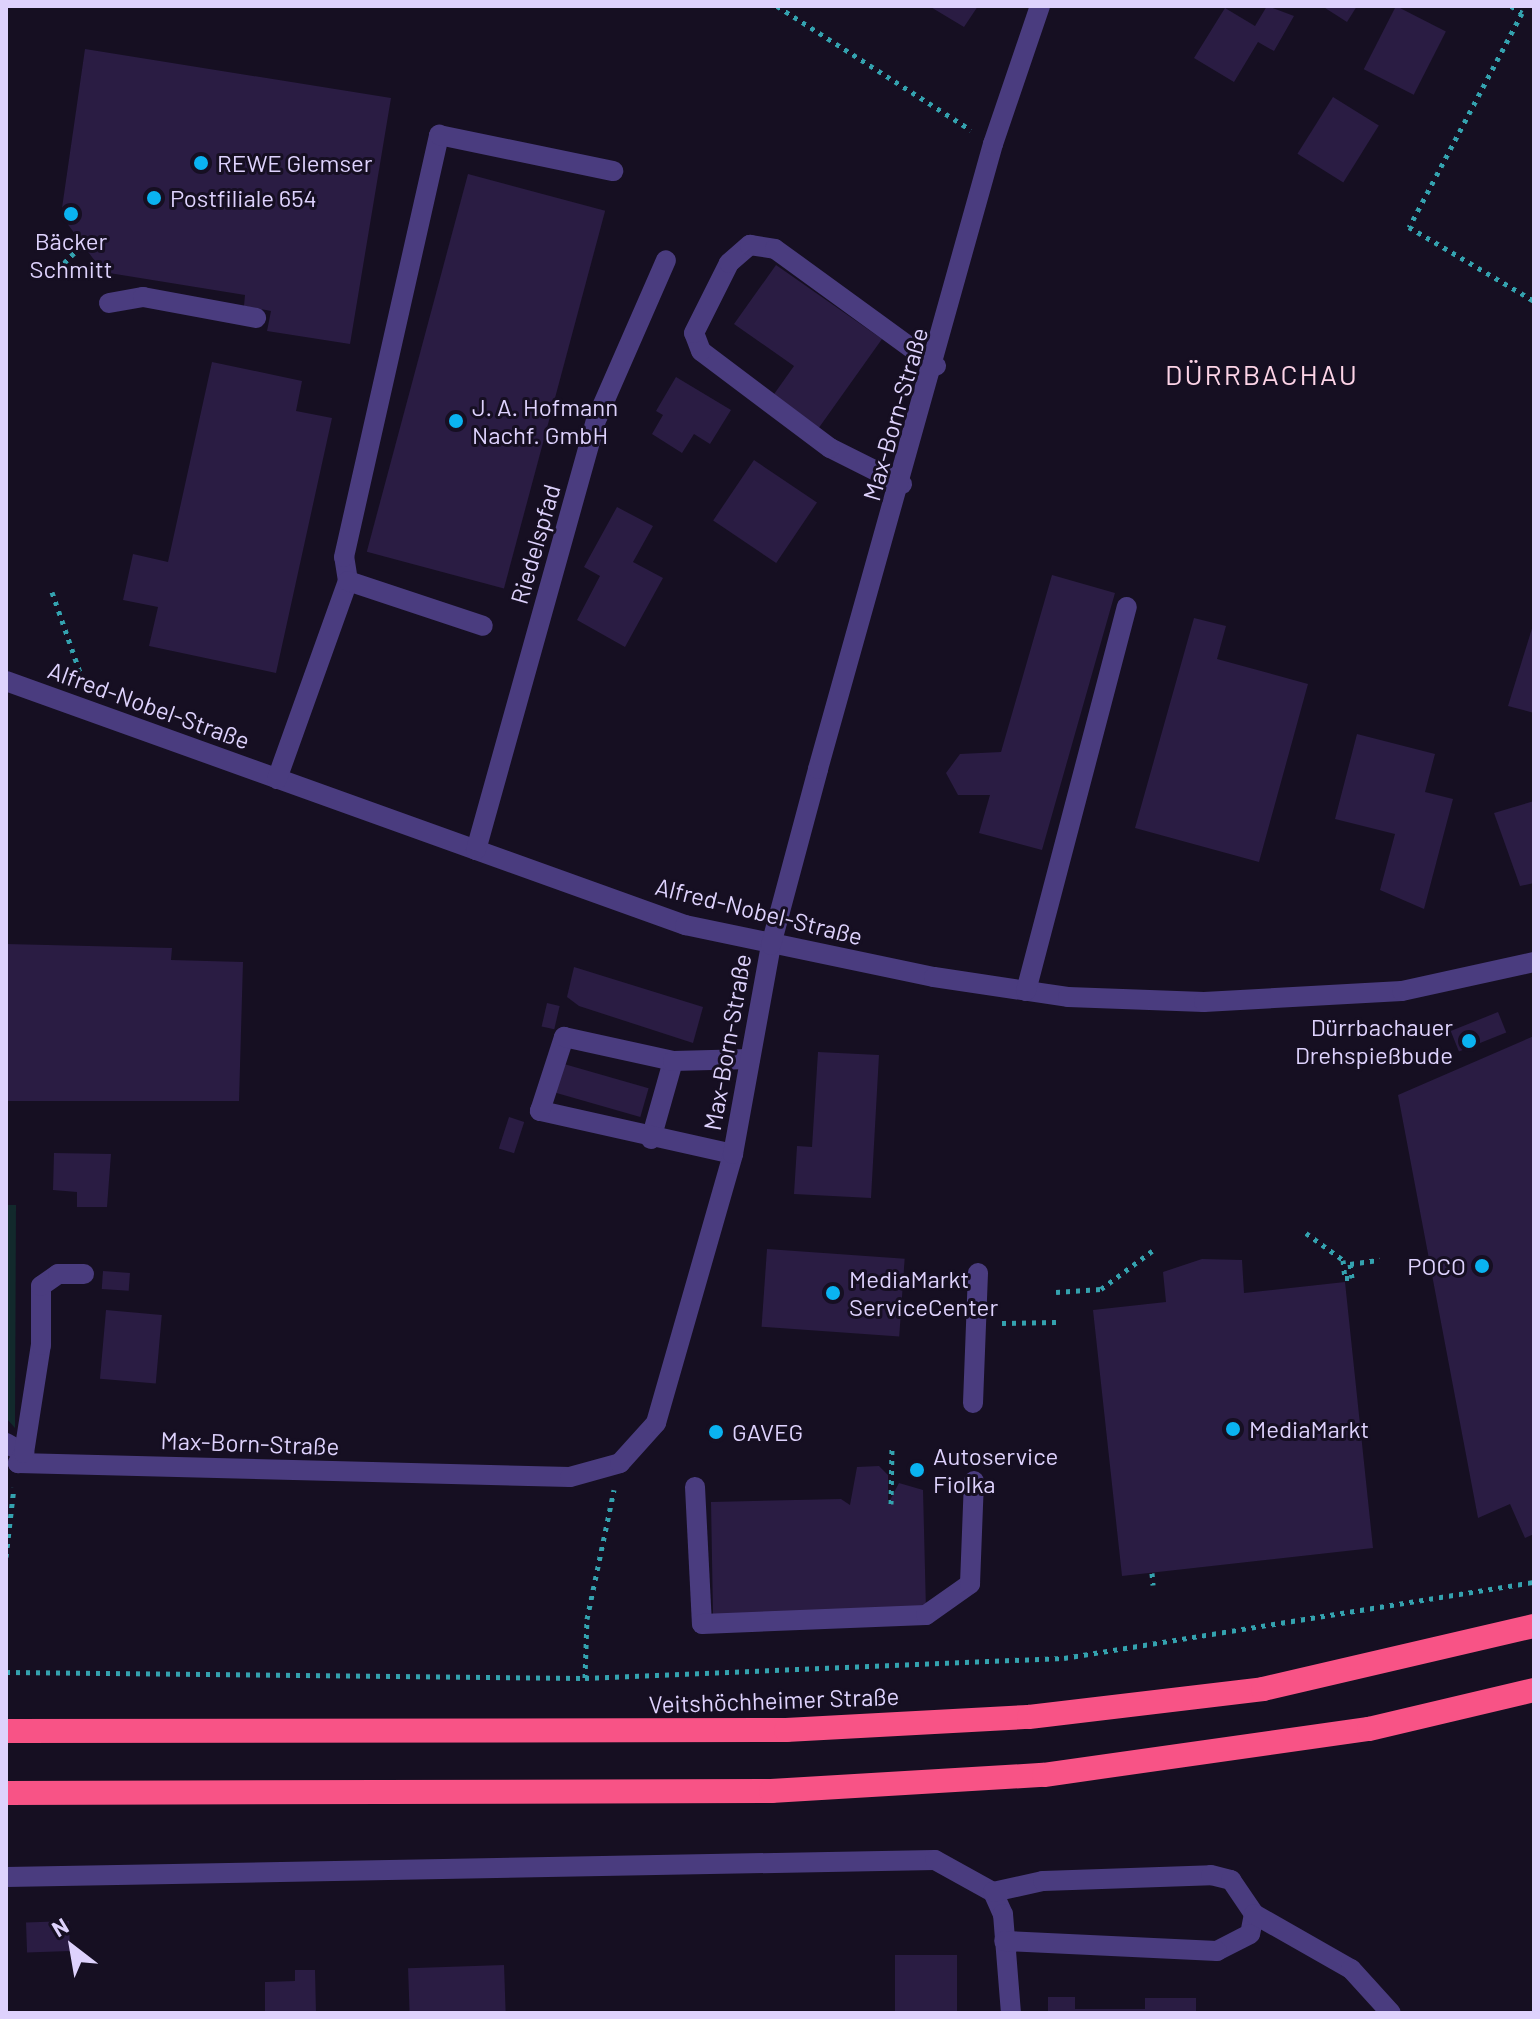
<!DOCTYPE html>
<html>
<head>
<meta charset="utf-8">
<style>
	body { margin:0 }
	#map { position:relative; width:1540px; height:2019px; overflow:hidden; background:#160f22; font-family:Barlow,sans-serif }
	div>[style] { position:absolute }
	[style*='--x'] { left:calc(var(--x)*1px); top:calc(var(--y)*1px); width:calc(var(--w)*1px); rotate:calc(var(--a)*1deg) }
	.green>* { inset:0; background:#12292c }
	.building>* { inset:0; background:#2a1c43; transform-origin:0 0 }
	.path>* { height:5px; margin-top:-2.5px; transform-origin:0; background:repeating-linear-gradient(90deg,#34a2af 0 4px,transparent 0 10px) }
	.minor>* { height:20px; margin:-10px; padding:0 10px; transform-origin:10px; border-radius:10px; background:#4a3c7f }
	.highway>* { height:24px; margin:-12px; padding:0 12px; transform-origin:12px; border-radius:12px; background:#f85386 }
	.dots>* { width:22px; height:22px; translate:-50% -50%; box-sizing:border-box; border:4px solid #160f22; border-radius:50% }
	span { translate:-50% -50%; white-space:nowrap; text-align:center; line-height:1.15; -webkit-text-stroke:6px #160f22; paint-order:stroke }
	.poi-label { font-size:24px; color:#ded2fd }
	.left { translate:0 -50%; text-align:left }
	.right { translate:-100% -50%; text-align:right }
	.street-label { font-size:24px; color:#ded2fd }
	.quarter-label { font-size:28px; color:#fdd4e7; letter-spacing:2px }
	.frame { position:absolute; inset:0; border:8px solid #ded2fd; pointer-events:none }
	.north { position:absolute; left:32px; top:1907px; width:80px; height:80px; -webkit-text-stroke:6px #160f22; paint-order:stroke; rotate:329deg; font-size:22px; font-weight:700; line-height:32px; text-align:center; color:#ded2fd }
	.north::after { content:''; display:block; margin:auto; width:28px; height:36px; background:#ded2fd; clip-path:polygon(50% 0,100% 100%,50% 72%,0 100%) }
</style>
</head>
<body>
<div id="map">
	<div class="green">
		<div style="clip-path:polygon(6px 1205px,16px 1205px,15px 1428px,6px 1418px)"></div>
	</div>
	<div class="building">
		<div style="clip-path:polygon(929px 6px,978px 6px,964px 27px)"></div>
		<div style="clip-path:polygon(1267px 6px,1294px 16px,1274px 51px,1258px 42px,1234px 82px,1194px 58px,1225px 8px,1255px 26px)"></div>
		<div style="clip-path:polygon(1322px 6px,1357px 6px,1347px 22px)"></div>
		<div style="left:1396px;top:6px;width:56px;height:71px;rotate:27deg"></div>
		<div style="clip-path:polygon(85px 49px,391px 98px,350px 344px,267px 331px,271px 311px,244px 306px,245px 295px,103px 272px,61px 215px)"></div>
		<div style="left:1333px;top:97px;width:54px;height:67px;rotate:32deg"></div>
		<div style="left:468px;top:174px;width:142px;height:391px;rotate:15deg"></div>
		<div style="clip-path:polygon(776px 265px,882px 339px,818px 429px,772px 397px,794px 366px,734px 324px)"></div>
		<div style="clip-path:polygon(212px 362px,302px 381px,296px 411px,332px 418px,276px 673px,149px 646px,158px 607px,123px 600px,133px 554px,168px 562px)"></div>
		<div style="clip-path:polygon(676px 377px,731px 410px,710px 444px,694px 434px,682px 453px,652px 434px,663px 415px,656px 411px)"></div>
		<div style="left:754px;top:460px;width:76px;height:73px;rotate:34deg"></div>
		<div style="clip-path:polygon(617px 507px,653px 526px,633px 562px,663px 578px,625px 647px,577px 620px,600px 576px,584px 567px)"></div>
		<div style="clip-path:polygon(1052px 575px,1115px 593px,1042px 850px,979px 833px,990px 795px,958px 795px,946px 773px,960px 754px,1001px 752px)"></div>
		<div style="clip-path:polygon(1194px 618px,1226px 626px,1217px 659px,1308px 684px,1259px 862px,1135px 828px)"></div>
		<div style="clip-path:polygon(1534px 622px,1534px 713px,1508px 706px)"></div>
		<div style="clip-path:polygon(1357px 734px,1435px 754px,1425px 792px,1453px 799px,1424px 909px,1380px 890px,1395px 834px,1335px 819px)"></div>
		<div style="clip-path:polygon(1534px 801px,1534px 883px,1520px 886px,1494px 813px)"></div>
		<div style="clip-path:polygon(6px 944px,172px 948px,171px 960px,243px 962px,239px 1101px,6px 1101px)"></div>
		<div style="clip-path:polygon(574px 967px,703px 1007px,693px 1043px,579px 1006px,567px 997px)"></div>
		<div style="left:547px;top:1003px;width:13px;height:24px;rotate:13deg"></div>
		<div style="left:1498px;top:1012px;width:22px;height:51px;rotate:68deg"></div>
		<div style="clip-path:polygon(1534px 1036px,1534px 1534px,1525px 1538px,1510px 1504px,1478px 1518px,1398px 1095px)"></div>
		<div style="clip-path:polygon(818px 1052px,879px 1055px,871px 1198px,794px 1194px,797px 1146px,812px 1147px)"></div>
		<div style="left:564px;top:1064px;width:88px;height:30px;rotate:16deg"></div>
		<div style="left:509px;top:1117px;width:16px;height:33px;rotate:18deg"></div>
		<div style="clip-path:polygon(54px 1153px,111px 1154px,107px 1207px,77px 1207px,77px 1192px,53px 1190px)"></div>
		<div style="left:767px;top:1249px;width:138px;height:78px;rotate:4deg"></div>
		<div style="clip-path:polygon(1202px 1259px,1242px 1260px,1244px 1293px,1345px 1282px,1373px 1548px,1122px 1576px,1093px 1310px,1166px 1302px,1163px 1272px)"></div>
		<div style="left:103px;top:1271px;width:27px;height:18px;rotate:4deg"></div>
		<div style="left:106px;top:1310px;width:56px;height:69px;rotate:5deg"></div>
		<div style="clip-path:polygon(879px 1466px,888px 1475px,888px 1504px,899px 1483px,923px 1490px,926px 1610px,713px 1615px,711px 1502px,841px 1499px,850px 1505px,857px 1467px)"></div>
		<div style="left:69px;top:1921px;width:30px;height:43px;rotate:88deg"></div>
		<div style="left:957px;top:1955px;width:58px;height:62px;rotate:90deg"></div>
		<div style="left:504px;top:1965px;width:48px;height:96px;rotate:88deg"></div>
		<div style="clip-path:polygon(295px 1970px,315px 1970px,316px 2013px,265px 2013px,265px 1982px,295px 1981px)"></div>
		<div style="clip-path:polygon(1048px 1997px,1075px 1997px,1075px 2009px,1145px 2009px,1145px 1998px,1196px 1998px,1196px 2013px,1048px 2013px)"></div>
	</div>
	<div class="path">
		<div style="--x:777;--y:6;--w:230;--a:32.6"></div>
		<div style="--x:1511;--y:6;--w:13;--a:32"></div>
		<div style="--x:1522;--y:13;--w:242;--a:117.8"></div>
		<div style="--x:1409;--y:227;--w:145;--a:30.6"></div>
		<div style="--x:57;--y:270;--w:37;--a:-45"></div>
		<div style="--x:52;--y:592;--w:91;--a:70.8"></div>
		<div style="--x:1306;--y:1233;--w:46;--a:36.1"></div>
		<div style="--x:1343;--y:1260;--w:18;--a:84"></div>
		<div style="--x:1345;--y:1278;--w:7;--a:0"></div>
		<div style="--x:1352;--y:1278;--w:14;--a:-98"></div>
		<div style="--x:1350;--y:1264;--w:30;--a:-8"></div>
		<div style="--x:1056;--y:1292;--w:45;--a:-3.8"></div>
		<div style="--x:1101;--y:1289;--w:64;--a:-36.7"></div>
		<div style="--x:1002;--y:1323;--w:54;--a:-1.1"></div>
		<div style="--x:891;--y:1504;--w:56;--a:-89"></div>
		<div style="--x:6;--y:1557;--w:70;--a:-83.5"></div>
		<div style="--x:1152;--y:1573;--w:12;--a:85"></div>
		<div style="--x:6;--y:1672;--w:579;--a:0.59"></div>
		<div style="--x:585;--y:1678;--w:479;--a:-2.4"></div>
		<div style="--x:1064;--y:1658;--w:476;--a:-9.2"></div>
		<div style="--x:585;--y:1678;--w:59;--a:-88.1"></div>
		<div style="--x:587;--y:1619;--w:132;--a:-78.2"></div>
	</div>
	<div class="minor">
		<div style="--x:109;--y:303;--w:35;--a:-10"></div>
		<div style="--x:143;--y:297;--w:115;--a:10.5"></div>
		<div style="--x:902;--y:484;--w:80;--a:-153.4"></div>
		<div style="--x:830;--y:448;--w:161;--a:-143.1"></div>
		<div style="--x:701;--y:351;--w:19;--a:-111"></div>
		<div style="--x:694;--y:333;--w:78;--a:-63.4"></div>
		<div style="--x:729;--y:263;--w:28;--a:-41"></div>
		<div style="--x:750;--y:245;--w:25;--a:9"></div>
		<div style="--x:775;--y:249;--w:199;--a:36"></div>
		<div style="--x:348;--y:581;--w:24;--a:-99"></div>
		<div style="--x:344;--y:557;--w:433;--a:-77.3"></div>
		<div style="--x:439;--y:135;--w:178;--a:11.7"></div>
		<div style="--x:6;--y:681;--w:722;--a:19.77"></div>
		<div style="--x:685;--y:925;--w:254;--a:11.8"></div>
		<div style="--x:934;--y:977;--w:135;--a:8.5"></div>
		<div style="--x:1068;--y:997;--w:136;--a:2.1"></div>
		<div style="--x:1204;--y:1002;--w:198;--a:-3.2"></div>
		<div style="--x:1402;--y:991;--w:135;--a:-12.4"></div>
		<div style="--x:277;--y:779;--w:210;--a:-70.3"></div>
		<div style="--x:348;--y:581;--w:142;--a:18.4"></div>
		<div style="--x:476;--y:850;--w:449;--a:-74.4"></div>
		<div style="--x:597;--y:418;--w:172;--a:-66.4"></div>
		<div style="--x:1026;--y:991;--w:397;--a:-75.3"></div>
		<div style="--x:651;--y:1139;--w:81;--a:-74.2"></div>
		<div style="--x:733;--y:1154;--w:198;--a:-167.4"></div>
		<div style="--x:540;--y:1111;--w:78;--a:-72"></div>
		<div style="--x:564;--y:1037;--w:112;--a:12.4"></div>
		<div style="--x:673;--y:1061;--w:77;--a:-1.5"></div>
		<div style="--x:973;--y:1403;--w:130;--a:-87.8"></div>
		<div style="--x:6;--y:1443;--w:21;--a:29"></div>
		<div style="--x:24;--y:1453;--w:12;--a:121"></div>
		<div style="--x:18;--y:1463;--w:552;--a:1.45"></div>
		<div style="--x:570;--y:1477;--w:52;--a:-15.6"></div>
		<div style="--x:620;--y:1463;--w:54;--a:-48"></div>
		<div style="--x:656;--y:1423;--w:280;--a:-74"></div>
		<div style="--x:733;--y:1154;--w:212;--a:-79.7"></div>
		<div style="--x:771;--y:945;--w:182;--a:-75"></div>
		<div style="--x:818;--y:769;--w:649;--a:-74.36"></div>
		<div style="--x:993;--y:144;--w:146;--a:-71.2"></div>
		<div style="--x:24;--y:1453;--w:109;--a:-81.1"></div>
		<div style="--x:41;--y:1345;--w:59;--a:-90"></div>
		<div style="--x:41;--y:1286;--w:21;--a:-35"></div>
		<div style="--x:58;--y:1274;--w:26;--a:0"></div>
		<div style="--x:695;--y:1487;--w:137;--a:87.1"></div>
		<div style="--x:702;--y:1624;--w:224;--a:-2.3"></div>
		<div style="--x:926;--y:1615;--w:54;--a:-35.2"></div>
		<div style="--x:970;--y:1584;--w:103;--a:-87.8"></div>
		<div style="--x:6;--y:1877;--w:929;--a:-1.05"></div>
		<div style="--x:935;--y:1860;--w:66;--a:28.9"></div>
		<div style="--x:993;--y:1892;--w:24;--a:66"></div>
		<div style="--x:1003;--y:1914;--w:99;--a:85.4"></div>
		<div style="--x:993;--y:1892;--w:51;--a:-12.4"></div>
		<div style="--x:1043;--y:1881;--w:168;--a:-2"></div>
		<div style="--x:1211;--y:1875;--w:21;--a:14"></div>
		<div style="--x:1231;--y:1880;--w:41;--a:55.9"></div>
		<div style="--x:1254;--y:1914;--w:20;--a:101"></div>
		<div style="--x:1250;--y:1934;--w:37;--a:153"></div>
		<div style="--x:1217;--y:1951;--w:213;--a:-177.3"></div>
		<div style="--x:1254;--y:1914;--w:112;--a:29.6"></div>
		<div style="--x:1351;--y:1969;--w:59;--a:47.7"></div>
	</div>
	<div class="highway">
		<div style="--x:6;--y:1731;--w:780;--a:-0.07"></div>
		<div style="--x:786;--y:1730;--w:243;--a:-3.1"></div>
		<div style="--x:1029;--y:1717;--w:236;--a:-6.8"></div>
		<div style="--x:1263;--y:1689;--w:278;--a:-13.1"></div>
		<div style="--x:6;--y:1793;--w:765;--a:-0.15"></div>
		<div style="--x:771;--y:1791;--w:273;--a:-3.4"></div>
		<div style="--x:1044;--y:1775;--w:328;--a:-8.1"></div>
		<div style="--x:1369;--y:1729;--w:170;--a:-13.3"></div>
	</div>
	<div class="dots">
		<div style="left:201px;top:163px;background:#0ab3f1"></div>
		<div style="left:154px;top:198px;background:#0ab3f1"></div>
		<div style="left:71px;top:214px;background:#0ab3f1"></div>
		<div style="left:456px;top:421px;background:#0ab3f1"></div>
		<div style="left:1469px;top:1041px;background:#0ab3f1"></div>
		<div style="left:1482px;top:1266px;background:#0ab3f1"></div>
		<div style="left:833px;top:1293px;background:#0ab3f1"></div>
		<div style="left:1233px;top:1429px;background:#0ab3f1"></div>
		<div style="left:716px;top:1432px;background:#0ab3f1"></div>
		<div style="left:917px;top:1470px;background:#0ab3f1"></div>
	</div>
	<div class="poi-label">
		<span class="left" style="left:217px;top:163px">REWE Glemser</span>
		<span class="left" style="left:170px;top:198px">Postfiliale 654</span>
		<span style="left:71px;top:255px">Bäcker<br>Schmitt</span>
		<span class="left" style="left:472px;top:421px">J. A. Hofmann<br>Nachf. GmbH</span>
		<span class="right" style="left:1453px;top:1041px">Dürrbachauer<br>Drehspießbude</span>
		<span class="right" style="left:1466px;top:1266px">POCO</span>
		<span class="left" style="left:849px;top:1293px">MediaMarkt<br>ServiceCenter</span>
		<span class="left" style="left:1249px;top:1429px">MediaMarkt</span>
		<span class="left" style="left:732px;top:1432px">GAVEG</span>
		<span class="left" style="left:933px;top:1470px">Autoservice<br>Fiolka</span>
	</div>
	<div class="street-label">
		<span style="left:895px;top:414px;rotate:-74deg">Max-Born-Straße</span>
		<span style="left:535px;top:544px;rotate:-74deg">Riedelspfad</span>
		<span style="left:149px;top:705px;rotate:20deg">Alfred-Nobel-Straße</span>
		<span style="left:759px;top:911px;rotate:14deg">Alfred-Nobel-Straße</span>
		<span style="left:727px;top:1042px;rotate:-80deg">Max-Born-Straße</span>
		<span style="left:250px;top:1443px;rotate:2deg">Max-Born-Straße</span>
		<span style="left:774px;top:1700px;rotate:-2deg">Veitshöchheimer Straße</span>
	</div>
	<div class="quarter-label">
		<span style="left:1262px;top:374px">DÜRRBACHAU</span>
	</div>
	<div class="frame"></div>
	<div class="north">N</div>
</div>
</body>
</html>
